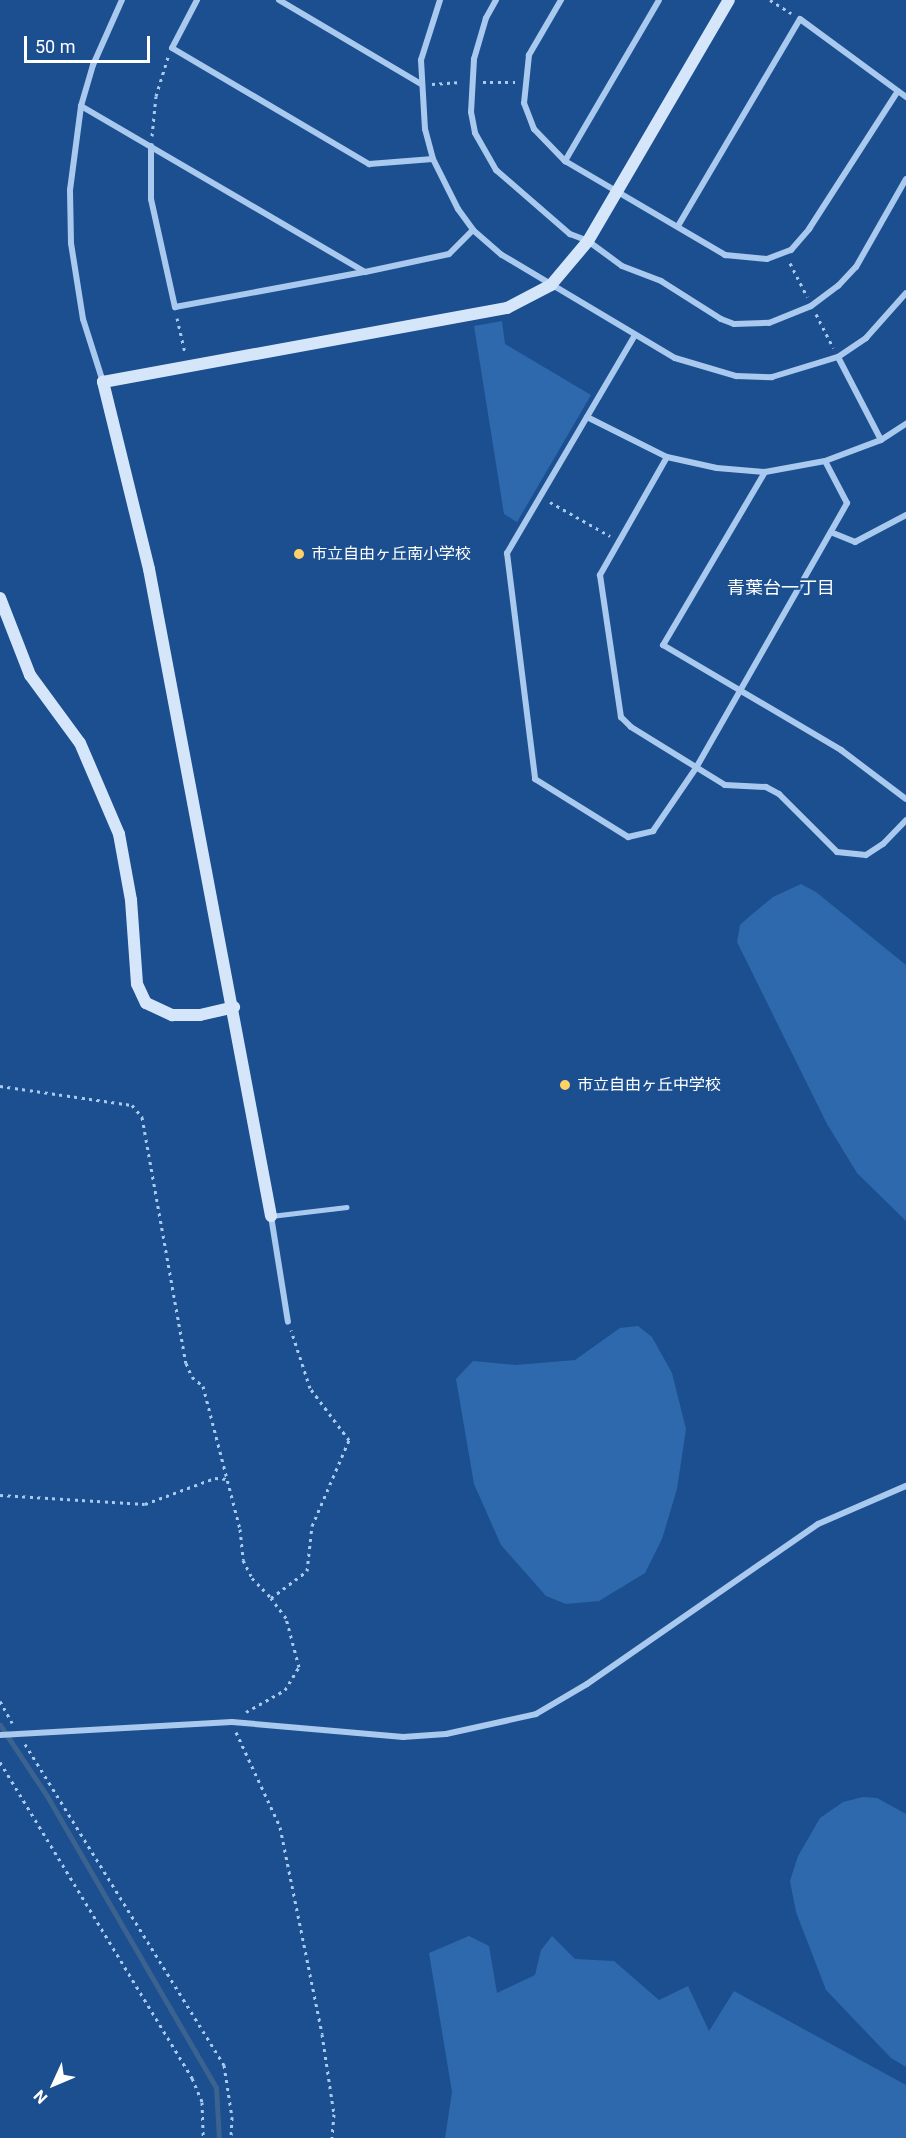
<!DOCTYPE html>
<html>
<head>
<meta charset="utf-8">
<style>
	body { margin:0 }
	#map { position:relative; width:906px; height:2138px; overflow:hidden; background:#1b4f8f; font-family:Roboto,"Noto Sans JP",sans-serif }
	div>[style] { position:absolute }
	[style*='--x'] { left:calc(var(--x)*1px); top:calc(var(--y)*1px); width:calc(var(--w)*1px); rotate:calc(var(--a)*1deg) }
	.green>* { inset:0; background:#2e69ad }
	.stream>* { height:5px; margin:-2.5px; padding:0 2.5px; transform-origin:2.5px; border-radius:2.5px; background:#3c6290 }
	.path>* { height:3px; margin-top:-1.5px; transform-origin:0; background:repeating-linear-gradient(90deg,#a9c9ee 0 3px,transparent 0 7.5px) }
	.lane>* { height:4.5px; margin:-2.25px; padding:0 2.25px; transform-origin:2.25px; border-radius:2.25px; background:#a9c9ee }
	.street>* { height:6px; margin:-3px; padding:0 3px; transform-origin:3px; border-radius:3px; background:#a9c9ee }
	.secondary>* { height:12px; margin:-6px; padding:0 6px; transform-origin:6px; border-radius:6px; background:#d6e6fa }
	.dots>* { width:16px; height:16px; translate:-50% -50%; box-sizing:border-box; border:3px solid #1b4f8f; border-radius:50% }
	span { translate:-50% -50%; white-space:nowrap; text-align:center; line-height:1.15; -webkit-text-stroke:4.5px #1b4f8f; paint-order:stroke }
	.poi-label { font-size:16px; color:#fff }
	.left { translate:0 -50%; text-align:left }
	.neighbourhood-label { font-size:18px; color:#fff }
	.north { position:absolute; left:24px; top:2054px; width:60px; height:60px; -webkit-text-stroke:4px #1b4f8f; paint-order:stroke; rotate:226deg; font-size:16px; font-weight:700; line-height:24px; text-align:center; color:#fff }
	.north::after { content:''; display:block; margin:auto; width:21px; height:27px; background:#fff; clip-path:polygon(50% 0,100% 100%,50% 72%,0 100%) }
	.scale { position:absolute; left:24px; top:36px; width:126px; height:27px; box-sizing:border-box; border:3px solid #fff; border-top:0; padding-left:8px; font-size:18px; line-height:21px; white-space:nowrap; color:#fff; -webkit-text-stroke:4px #1b4f8f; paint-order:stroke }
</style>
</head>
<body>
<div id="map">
	<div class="green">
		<div style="clip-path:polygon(502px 321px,505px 344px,591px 395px,517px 522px,504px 514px,474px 326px)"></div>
		<div style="clip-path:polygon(801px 884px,816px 892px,906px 965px,906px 1221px,857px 1173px,827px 1124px,737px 942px,740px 925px,750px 916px,773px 897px)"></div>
		<div style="clip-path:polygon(638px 1326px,652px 1337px,672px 1373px,686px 1429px,677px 1489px,662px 1539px,645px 1573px,599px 1601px,566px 1604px,546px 1596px,501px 1545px,474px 1484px,456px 1379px,473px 1361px,515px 1365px,575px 1360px,620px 1328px)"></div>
		<div style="clip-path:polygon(863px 1797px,877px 1798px,906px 1814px,906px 2067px,891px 2058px,826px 1990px,796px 1912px,790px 1881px,798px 1856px,820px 1818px,843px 1802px)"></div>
		<div style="clip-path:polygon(469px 1936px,489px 1946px,497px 1993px,535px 1975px,541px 1950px,552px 1936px,575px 1959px,614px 1961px,659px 2000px,688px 1986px,709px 2031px,734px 1991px,906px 2085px,906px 2138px,445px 2138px,452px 2092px,429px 1953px)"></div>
	</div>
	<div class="stream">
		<div style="--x:0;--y:1725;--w:85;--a:56.5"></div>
		<div style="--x:47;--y:1796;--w:337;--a:59.9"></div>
		<div style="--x:216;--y:2088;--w:50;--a:86.6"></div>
	</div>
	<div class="path">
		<div style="--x:770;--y:0;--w:25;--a:32"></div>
		<div style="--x:483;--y:82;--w:32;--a:0"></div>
		<div style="--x:432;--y:84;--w:29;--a:-4"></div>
		<div style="--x:152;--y:136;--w:40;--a:-84.3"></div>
		<div style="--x:156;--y:96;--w:41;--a:-72.9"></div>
		<div style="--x:790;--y:263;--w:38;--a:63"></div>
		<div style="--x:816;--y:314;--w:38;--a:63"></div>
		<div style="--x:177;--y:318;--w:36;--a:77"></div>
		<div style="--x:550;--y:502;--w:69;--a:29.5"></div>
		<div style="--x:0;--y:1086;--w:133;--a:8.2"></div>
		<div style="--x:132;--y:1105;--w:16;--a:50"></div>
		<div style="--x:142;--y:1117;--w:250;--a:79.9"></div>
		<div style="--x:186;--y:1363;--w:15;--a:67"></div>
		<div style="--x:192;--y:1377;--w:14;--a:39"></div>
		<div style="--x:203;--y:1386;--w:148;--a:75.5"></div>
		<div style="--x:240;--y:1529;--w:31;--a:84"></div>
		<div style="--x:243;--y:1560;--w:20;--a:63"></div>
		<div style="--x:252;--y:1578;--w:28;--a:46"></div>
		<div style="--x:0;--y:1495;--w:145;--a:3.6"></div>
		<div style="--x:145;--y:1504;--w:75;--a:-20.4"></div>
		<div style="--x:215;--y:1478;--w:12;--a:5"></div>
		<div style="--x:0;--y:1701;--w:25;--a:61"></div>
		<div style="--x:246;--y:1712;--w:45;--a:-29.4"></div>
		<div style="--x:285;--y:1690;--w:27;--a:-59"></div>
		<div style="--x:299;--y:1667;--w:51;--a:-104.9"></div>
		<div style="--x:286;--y:1618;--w:25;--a:-127"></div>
		<div style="--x:271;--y:1598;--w:45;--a:-36.9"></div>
		<div style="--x:307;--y:1571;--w:45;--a:-83.7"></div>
		<div style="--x:312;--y:1526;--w:94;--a:-66.7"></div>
		<div style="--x:349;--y:1440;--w:65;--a:-126.9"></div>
		<div style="--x:310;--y:1388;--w:61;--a:-108.1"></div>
		<div style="--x:236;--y:1732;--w:105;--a:65.1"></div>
		<div style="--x:280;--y:1827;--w:211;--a:78.5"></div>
		<div style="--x:322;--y:2034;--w:81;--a:81.5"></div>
		<div style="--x:334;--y:2114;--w:24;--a:95"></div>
		<div style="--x:25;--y:1744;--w:378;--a:58.2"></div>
		<div style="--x:224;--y:2065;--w:53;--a:81.3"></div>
		<div style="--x:232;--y:2117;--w:21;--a:93"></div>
		<div style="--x:0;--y:1762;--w:370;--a:58.7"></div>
		<div style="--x:192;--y:2078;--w:26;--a:67"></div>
		<div style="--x:202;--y:2102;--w:36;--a:88"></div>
	</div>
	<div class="lane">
		<div style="--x:271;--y:1216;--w:76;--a:-6.8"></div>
	</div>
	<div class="street">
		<div style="--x:197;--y:0;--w:54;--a:117.5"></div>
		<div style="--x:172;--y:48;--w:229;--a:30.5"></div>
		<div style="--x:369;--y:164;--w:64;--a:-4.5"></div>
		<div style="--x:279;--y:0;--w:165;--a:30.6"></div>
		<div style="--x:440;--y:0;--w:63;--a:107.6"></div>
		<div style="--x:421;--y:60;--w:69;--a:86.7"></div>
		<div style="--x:425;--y:129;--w:31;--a:75"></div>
		<div style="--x:433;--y:159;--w:56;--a:63.4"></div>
		<div style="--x:458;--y:209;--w:26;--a:54"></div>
		<div style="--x:473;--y:230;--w:38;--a:41"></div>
		<div style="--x:502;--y:255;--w:201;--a:30.8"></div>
		<div style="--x:675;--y:358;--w:64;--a:16.4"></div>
		<div style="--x:736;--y:376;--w:36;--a:2"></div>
		<div style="--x:772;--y:377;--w:69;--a:-16.9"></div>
		<div style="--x:838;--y:357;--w:34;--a:-34"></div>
		<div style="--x:866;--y:338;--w:60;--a:-48.4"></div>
		<div style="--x:496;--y:0;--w:21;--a:119"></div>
		<div style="--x:486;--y:18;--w:43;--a:106.3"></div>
		<div style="--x:474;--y:59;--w:53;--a:93.2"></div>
		<div style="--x:471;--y:112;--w:21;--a:79"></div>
		<div style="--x:475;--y:133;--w:43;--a:60.4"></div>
		<div style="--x:496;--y:170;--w:98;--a:40.9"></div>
		<div style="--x:570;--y:234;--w:19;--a:21"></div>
		<div style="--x:588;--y:241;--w:42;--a:36.3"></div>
		<div style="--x:622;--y:266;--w:42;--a:21"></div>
		<div style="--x:661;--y:281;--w:71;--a:32.3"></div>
		<div style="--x:721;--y:319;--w:14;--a:21"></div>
		<div style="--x:734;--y:324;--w:35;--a:-2"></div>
		<div style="--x:769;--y:323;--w:45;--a:-22"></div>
		<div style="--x:811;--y:306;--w:34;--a:-37"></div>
		<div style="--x:838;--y:286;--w:26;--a:-47"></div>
		<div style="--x:856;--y:267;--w:101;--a:-60.4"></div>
		<div style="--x:561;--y:0;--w:64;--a:120.2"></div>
		<div style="--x:529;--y:55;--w:48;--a:95.9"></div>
		<div style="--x:524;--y:103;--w:28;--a:69"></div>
		<div style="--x:534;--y:129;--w:45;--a:45.9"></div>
		<div style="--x:565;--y:161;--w:186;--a:30.4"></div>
		<div style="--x:725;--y:255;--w:42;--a:5.4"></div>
		<div style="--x:767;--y:259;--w:26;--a:-21"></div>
		<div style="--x:791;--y:250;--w:28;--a:-49"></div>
		<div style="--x:809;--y:229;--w:164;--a:-57.2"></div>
		<div style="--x:81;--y:106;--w:329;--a:30.3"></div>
		<div style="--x:365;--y:272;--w:86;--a:-12.1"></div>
		<div style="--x:449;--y:254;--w:34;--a:-45"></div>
		<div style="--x:151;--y:146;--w:53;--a:90"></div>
		<div style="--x:151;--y:199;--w:111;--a:77.5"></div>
		<div style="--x:175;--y:307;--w:192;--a:-10.5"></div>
		<div style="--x:565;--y:161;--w:186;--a:-59.7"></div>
		<div style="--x:678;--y:226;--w:240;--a:-59.5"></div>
		<div style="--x:800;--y:19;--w:132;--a:36.3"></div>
		<div style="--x:635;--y:335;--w:253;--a:120.4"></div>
		<div style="--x:507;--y:553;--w:228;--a:82.9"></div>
		<div style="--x:535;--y:779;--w:110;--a:31.9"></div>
		<div style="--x:628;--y:837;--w:26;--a:-13"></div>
		<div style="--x:653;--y:831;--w:76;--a:-55.7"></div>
		<div style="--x:696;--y:768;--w:305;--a:-60.3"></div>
		<div style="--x:847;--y:503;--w:47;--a:-117.6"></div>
		<div style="--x:838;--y:357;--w:93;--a:62.6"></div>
		<div style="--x:103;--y:382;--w:66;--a:-107.6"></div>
		<div style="--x:83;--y:319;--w:77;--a:-99"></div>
		<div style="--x:71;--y:243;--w:53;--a:-91.1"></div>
		<div style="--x:70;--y:190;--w:85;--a:-82.5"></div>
		<div style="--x:81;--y:106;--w:43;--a:-73.7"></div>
		<div style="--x:93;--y:65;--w:71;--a:-66"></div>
		<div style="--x:587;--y:417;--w:89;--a:26.6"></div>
		<div style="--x:667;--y:457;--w:51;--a:12.4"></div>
		<div style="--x:717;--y:468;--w:48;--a:4.8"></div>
		<div style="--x:765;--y:472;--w:61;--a:-10.4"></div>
		<div style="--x:825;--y:461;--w:60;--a:-20.6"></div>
		<div style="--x:881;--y:440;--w:30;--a:-33"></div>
		<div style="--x:667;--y:457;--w:136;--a:119.6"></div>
		<div style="--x:600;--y:575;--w:144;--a:81.6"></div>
		<div style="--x:621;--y:717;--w:14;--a:45"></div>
		<div style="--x:631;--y:727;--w:110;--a:31.7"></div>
		<div style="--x:725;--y:785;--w:41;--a:2.8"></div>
		<div style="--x:766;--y:787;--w:15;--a:28"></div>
		<div style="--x:779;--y:794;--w:82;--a:45"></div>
		<div style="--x:837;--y:852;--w:29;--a:6"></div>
		<div style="--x:866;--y:855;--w:20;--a:-33"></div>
		<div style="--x:883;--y:844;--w:33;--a:-46"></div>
		<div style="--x:765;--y:472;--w:201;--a:120.5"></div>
		<div style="--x:663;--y:645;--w:207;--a:30.5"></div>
		<div style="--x:841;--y:750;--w:81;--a:37"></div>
		<div style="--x:833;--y:533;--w:24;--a:22"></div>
		<div style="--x:855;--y:542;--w:58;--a:-27.9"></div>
		<div style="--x:271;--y:1216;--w:107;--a:80.9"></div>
		<div style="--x:0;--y:1735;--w:232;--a:-3.2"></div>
		<div style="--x:232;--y:1722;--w:172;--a:5"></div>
		<div style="--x:403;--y:1737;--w:43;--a:-4"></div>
		<div style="--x:446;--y:1734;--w:92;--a:-12.5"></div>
		<div style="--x:536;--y:1714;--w:59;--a:-30.5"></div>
		<div style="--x:587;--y:1684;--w:281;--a:-34.7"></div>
		<div style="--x:818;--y:1524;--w:96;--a:-23.4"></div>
	</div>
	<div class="secondary">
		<div style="--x:0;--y:598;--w:83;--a:68.7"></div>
		<div style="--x:30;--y:675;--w:84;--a:53.7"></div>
		<div style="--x:80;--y:743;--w:99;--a:66.8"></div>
		<div style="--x:119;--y:834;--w:67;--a:79.7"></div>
		<div style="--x:131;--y:900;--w:84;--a:85.9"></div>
		<div style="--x:137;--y:984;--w:21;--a:65"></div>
		<div style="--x:146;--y:1003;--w:29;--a:25"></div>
		<div style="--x:172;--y:1015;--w:28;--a:0"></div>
		<div style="--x:200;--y:1015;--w:35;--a:-13"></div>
		<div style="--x:271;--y:1216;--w:658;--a:-100.68"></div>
		<div style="--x:149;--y:569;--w:193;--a:-103.8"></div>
		<div style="--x:103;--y:382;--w:411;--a:-10.4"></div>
		<div style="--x:507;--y:308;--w:50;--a:-27.6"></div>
		<div style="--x:551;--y:285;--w:57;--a:-49.9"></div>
		<div style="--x:588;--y:241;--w:279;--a:-59.7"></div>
	</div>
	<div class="dots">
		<div style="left:299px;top:554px;background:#ffd166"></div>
		<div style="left:565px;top:1085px;background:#ffd166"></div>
	</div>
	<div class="poi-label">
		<span class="left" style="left:311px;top:554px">市立自由ヶ丘南小学校</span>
		<span class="left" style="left:577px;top:1085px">市立自由ヶ丘中学校</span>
	</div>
	<div class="neighbourhood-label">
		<span style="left:781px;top:588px">青葉台一丁目</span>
	</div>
	<div class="north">N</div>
	<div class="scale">50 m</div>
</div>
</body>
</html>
